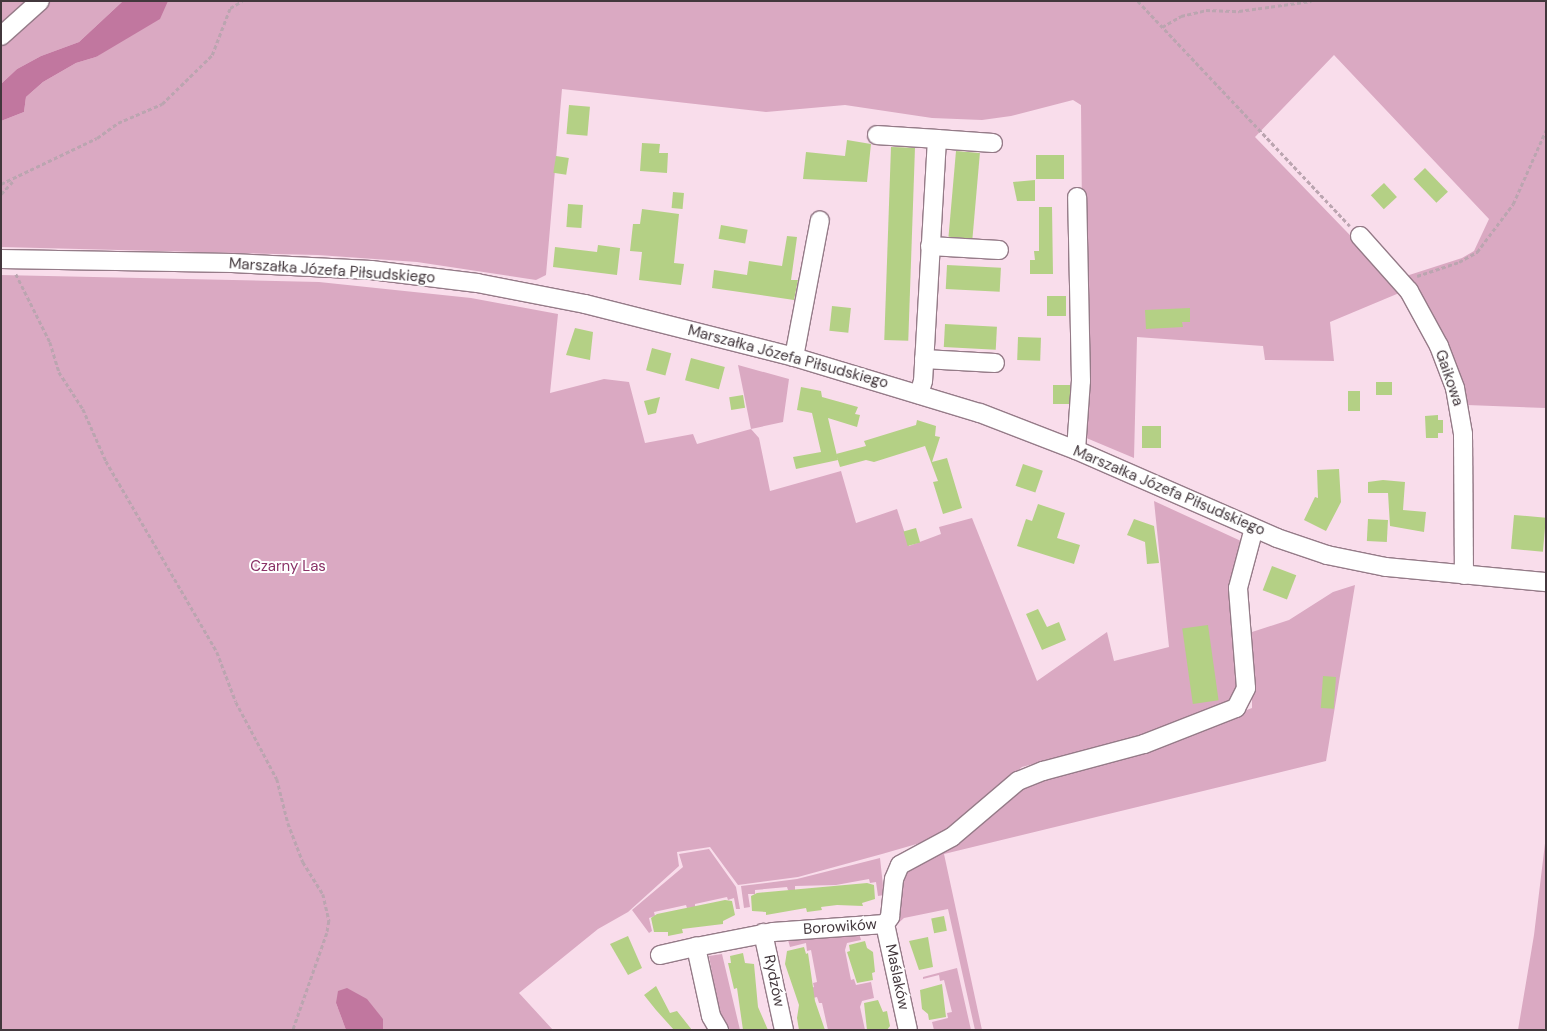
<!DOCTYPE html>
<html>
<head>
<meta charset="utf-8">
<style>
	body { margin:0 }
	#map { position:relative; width:1547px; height:1031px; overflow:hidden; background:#f9ddeb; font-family:"DM Sans",sans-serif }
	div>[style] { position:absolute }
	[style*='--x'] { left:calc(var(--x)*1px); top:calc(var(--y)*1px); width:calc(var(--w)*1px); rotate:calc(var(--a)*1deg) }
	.green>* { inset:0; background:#daa9c2 }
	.water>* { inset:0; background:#c1779f }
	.building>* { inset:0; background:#b4d085; transform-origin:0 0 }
	.path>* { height:2.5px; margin-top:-1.25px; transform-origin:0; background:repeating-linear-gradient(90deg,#bba5b0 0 4px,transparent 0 6.5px) }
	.roads { filter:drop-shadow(1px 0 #957b88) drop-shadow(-1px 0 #957b88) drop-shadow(0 1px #957b88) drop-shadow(0 -1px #957b88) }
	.minor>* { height:18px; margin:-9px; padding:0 9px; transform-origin:9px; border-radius:9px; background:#fff }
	span { translate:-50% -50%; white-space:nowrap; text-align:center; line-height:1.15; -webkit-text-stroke:4px #fff; paint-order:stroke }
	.street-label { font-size:15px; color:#42373c }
	.park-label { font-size:15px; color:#8a3267 }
	.frame { position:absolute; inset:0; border:2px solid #42373c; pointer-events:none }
</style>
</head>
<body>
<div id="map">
	<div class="green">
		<div style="clip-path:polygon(1px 1px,123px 1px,79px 42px,41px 56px,17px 69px,1px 84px)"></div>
		<div style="clip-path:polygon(168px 1px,1546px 1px,1546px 408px,1467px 405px,1403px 277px,1462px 258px,1474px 251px,1489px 219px,1334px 55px,1255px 137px,1404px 291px,1330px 322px,1334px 361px,1265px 360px,1263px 346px,1137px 337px,1134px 458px,1084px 437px,1081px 105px,1073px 100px,1011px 116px,982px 120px,932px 118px,845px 105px,766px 112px,562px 89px,546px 275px,536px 280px,417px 262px,318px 255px,1px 247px,1px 121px,24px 112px,26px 97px,43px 82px,76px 63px,96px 57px)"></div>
		<div style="clip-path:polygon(1px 275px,319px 282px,471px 298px,558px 314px,550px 393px,604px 379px,629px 382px,645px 443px,693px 434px,697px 444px,751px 429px,738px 365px,789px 379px,783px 422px,751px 429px,759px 438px,770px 491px,841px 471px,856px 523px,897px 509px,909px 546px,941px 534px,939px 527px,972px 518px,1037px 681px,1107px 632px,1114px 661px,1169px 647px,1154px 501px,1241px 541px,1230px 584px,1240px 692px,1234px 701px,1177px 725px,1022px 767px,934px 839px,882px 854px,798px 877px,738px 885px,710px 847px,677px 852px,679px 866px,628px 912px,598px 929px,519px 993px,553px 1030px,383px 1030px,383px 1019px,336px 1003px,346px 1030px,1px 1030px)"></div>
		<div style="clip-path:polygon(1355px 585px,1326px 761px,944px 854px,982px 1030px,975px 1030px,948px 909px,904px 918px,895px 926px,900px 876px,1026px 783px,1144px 749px,1252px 708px,1252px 632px,1289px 620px,1333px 592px)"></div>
		<div style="clip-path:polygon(1546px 835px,1546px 1030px,1518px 1030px,1534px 935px)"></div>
		<div style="clip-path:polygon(709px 849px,736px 887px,740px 909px,736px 909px,734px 898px,728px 900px,727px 897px,695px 904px,695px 907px,687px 908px,686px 905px,654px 912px,655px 916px,649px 918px,652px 931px,649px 933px,632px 910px,683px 867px,679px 854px)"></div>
		<div style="clip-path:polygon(880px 858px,884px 895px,878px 896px,876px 882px,870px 883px,869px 879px,836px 885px,795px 886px,795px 890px,788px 890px,787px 887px,755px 890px,755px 894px,748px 894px,750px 907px,744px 908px,741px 886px,797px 879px)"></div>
		<div style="clip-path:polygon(859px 933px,861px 940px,847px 943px,845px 950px,851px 980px,854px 979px,856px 985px,871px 982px,874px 998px,862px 1001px,860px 1007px,865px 1030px,828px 1030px,822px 1003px,819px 1003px,817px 997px,801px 1001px,799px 991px,814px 987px,813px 983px,817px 982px,811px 950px,807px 951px,806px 943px,790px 947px,788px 940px)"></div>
		<div style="clip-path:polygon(722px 954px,740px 1030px,727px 1030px,714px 1002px,717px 1001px,709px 956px)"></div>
		<div style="clip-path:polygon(957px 968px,971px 1030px,934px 1030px,932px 1022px,948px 1018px,947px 1013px,952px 1012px,944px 980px,940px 981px,939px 975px,923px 979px,923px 977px)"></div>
	</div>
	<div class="water">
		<div style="clip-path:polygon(123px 1px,168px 1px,160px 19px,96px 57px,76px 63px,43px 82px,26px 97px,24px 112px,1px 121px,1px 84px,17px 69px,41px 56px,79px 42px)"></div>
		<div style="clip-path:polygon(347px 988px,367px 999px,383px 1019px,383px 1030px,346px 1030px,336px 1003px,338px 991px)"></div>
	</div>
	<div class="building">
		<div style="left:569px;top:105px;width:21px;height:29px;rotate:5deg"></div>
		<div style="clip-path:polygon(847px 140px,871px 144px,867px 182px,803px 179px,806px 152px,845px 156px)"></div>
		<div style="clip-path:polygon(642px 143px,660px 144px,659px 153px,668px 153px,667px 173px,640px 171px)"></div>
		<div style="left:891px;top:147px;width:24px;height:193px;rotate:2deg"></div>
		<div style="left:956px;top:151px;width:24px;height:86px;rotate:5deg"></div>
		<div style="left:1036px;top:155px;width:28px;height:24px"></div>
		<div style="left:556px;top:156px;width:13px;height:17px;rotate:9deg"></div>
		<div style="left:1425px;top:168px;width:33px;height:16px;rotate:46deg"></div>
		<div style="clip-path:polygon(1035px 180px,1035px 201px,1017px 201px,1013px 182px)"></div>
		<div style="left:1384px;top:183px;width:19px;height:18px;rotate:47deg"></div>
		<div style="left:673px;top:192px;width:11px;height:16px;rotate:5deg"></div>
		<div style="left:568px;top:204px;width:15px;height:23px;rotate:4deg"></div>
		<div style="clip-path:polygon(1039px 207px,1052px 207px,1053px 274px,1030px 274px,1030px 260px,1035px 260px,1034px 251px,1039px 251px)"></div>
		<div style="clip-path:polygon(642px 209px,679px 214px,674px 263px,684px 264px,681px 285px,639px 280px,642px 252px,630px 251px,633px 224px,640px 224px)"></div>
		<div style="left:721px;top:225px;width:27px;height:14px;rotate:10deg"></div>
		<div style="clip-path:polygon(787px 236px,797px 237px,791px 280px,798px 280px,794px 300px,712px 288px,714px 270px,747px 275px,749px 261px,782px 266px)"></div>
		<div style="clip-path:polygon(598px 245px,620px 248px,617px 275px,553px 267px,555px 247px,597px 252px)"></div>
		<div style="left:947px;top:265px;width:54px;height:24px;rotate:3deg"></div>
		<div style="left:1047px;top:296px;width:19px;height:20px"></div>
		<div style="left:832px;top:306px;width:19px;height:25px;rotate:6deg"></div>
		<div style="clip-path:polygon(1190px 308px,1190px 322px,1182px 322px,1183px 327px,1146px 329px,1145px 310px)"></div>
		<div style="left:945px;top:324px;width:52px;height:23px;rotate:3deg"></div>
		<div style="clip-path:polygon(575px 328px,593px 332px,590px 360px,566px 355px)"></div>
		<div style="left:1018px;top:337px;width:23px;height:23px;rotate:2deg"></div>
		<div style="left:652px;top:348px;width:20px;height:23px;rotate:15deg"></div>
		<div style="left:691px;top:358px;width:35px;height:23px;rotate:15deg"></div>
		<div style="left:1376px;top:382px;width:16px;height:13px"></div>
		<div style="left:1053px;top:385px;width:17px;height:19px"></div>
		<div style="clip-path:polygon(801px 387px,821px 391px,822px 397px,858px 407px,855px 414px,860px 415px,857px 427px,828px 418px,838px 460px,796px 469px,793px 457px,821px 452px,812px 413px,797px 410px)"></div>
		<div style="left:1348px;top:391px;width:12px;height:20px"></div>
		<div style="left:743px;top:395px;width:13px;height:14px;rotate:81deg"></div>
		<div style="clip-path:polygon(660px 397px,656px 413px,648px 415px,644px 401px)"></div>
		<div style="clip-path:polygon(1438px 415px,1438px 420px,1443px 420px,1443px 433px,1438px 433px,1438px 438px,1426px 438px,1425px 416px)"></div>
		<div style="clip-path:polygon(917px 420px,936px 426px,935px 436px,940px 437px,932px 462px,947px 458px,962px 508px,943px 514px,933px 482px,938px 481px,925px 446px,874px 462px,866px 460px,840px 467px,836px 454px,866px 446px,864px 441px,916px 425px)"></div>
		<div style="left:1142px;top:426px;width:19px;height:22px"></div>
		<div style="left:1023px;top:464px;width:21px;height:23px;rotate:19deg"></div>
		<div style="clip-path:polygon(1339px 469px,1341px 502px,1326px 531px,1304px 520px,1315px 497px,1318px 498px,1317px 470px)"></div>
		<div style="clip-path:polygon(1383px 480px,1405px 482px,1403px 510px,1426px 512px,1424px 532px,1390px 526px,1388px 493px,1368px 493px,1368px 482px)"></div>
		<div style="clip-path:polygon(1038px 504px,1065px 513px,1057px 538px,1080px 545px,1074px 564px,1017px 546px,1026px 519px,1032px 521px)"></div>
		<div style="left:1514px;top:515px;width:32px;height:34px;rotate:5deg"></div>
		<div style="clip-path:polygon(1134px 519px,1154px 526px,1159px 563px,1147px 564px,1145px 542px,1127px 535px)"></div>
		<div style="left:1368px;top:519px;width:20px;height:22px;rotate:3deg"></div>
		<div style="left:916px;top:528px;width:15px;height:13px;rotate:74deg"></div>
		<div style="left:1272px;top:566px;width:26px;height:26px;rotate:21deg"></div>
		<div style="clip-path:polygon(1038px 609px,1047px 627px,1059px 622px,1066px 640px,1042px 650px,1026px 614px)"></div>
		<div style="left:1208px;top:625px;width:76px;height:26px;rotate:82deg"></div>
		<div style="left:1323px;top:676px;width:13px;height:32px;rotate:4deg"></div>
		<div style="clip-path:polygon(867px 883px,874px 885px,875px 899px,862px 903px,863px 906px,837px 905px,821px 907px,822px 910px,807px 912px,806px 908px,766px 915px,766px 912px,752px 911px,751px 896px,757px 893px)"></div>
		<div style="clip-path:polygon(725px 900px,732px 901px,735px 915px,723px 921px,723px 924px,682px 929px,683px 933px,668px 936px,668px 932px,654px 932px,651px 918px,657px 914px)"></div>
		<div style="left:944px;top:916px;width:15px;height:13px;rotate:79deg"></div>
		<div style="clip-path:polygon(628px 936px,642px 968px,628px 975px,610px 944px)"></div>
		<div style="clip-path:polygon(928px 937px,933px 967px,919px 970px,909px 941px)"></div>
		<div style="clip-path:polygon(865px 941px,867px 948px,873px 952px,875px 972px,872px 973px,873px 980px,857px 983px,847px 952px,850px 951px,849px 945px)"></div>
		<div style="clip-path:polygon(804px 947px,806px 954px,808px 953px,815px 1001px,825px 1030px,799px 1030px,797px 1018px,799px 1005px,785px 964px,787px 951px)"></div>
		<div style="clip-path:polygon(743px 953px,745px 963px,754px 964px,758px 1007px,768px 1030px,743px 1030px,737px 988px,734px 989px,728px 963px,731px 963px,730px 956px)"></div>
		<div style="clip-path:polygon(942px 984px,946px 1017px,929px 1020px,928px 1014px,922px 1009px,920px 990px)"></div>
		<div style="clip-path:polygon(656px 986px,670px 1013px,677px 1011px,692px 1030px,674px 1030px,656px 1010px,644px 995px)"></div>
		<div style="clip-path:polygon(878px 1000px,883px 1012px,887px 1011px,890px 1026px,887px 1030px,867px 1030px,864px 1003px)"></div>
	</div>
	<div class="path">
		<div style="--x:1138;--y:1;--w:309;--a:46.7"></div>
		<div style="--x:1162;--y:27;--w:22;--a:-30"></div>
		<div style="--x:1181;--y:16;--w:26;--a:-13"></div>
		<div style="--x:1206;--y:10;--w:33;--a:2"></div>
		<div style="--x:1239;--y:11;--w:73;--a:-7.9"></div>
		<div style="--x:1;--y:184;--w:106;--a:-25.6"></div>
		<div style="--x:97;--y:138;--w:26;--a:-36"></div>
		<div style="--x:118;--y:123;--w:48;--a:-23.4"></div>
		<div style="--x:162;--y:104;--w:70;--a:-44.4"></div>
		<div style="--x:212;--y:55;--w:50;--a:-69"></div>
		<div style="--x:230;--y:8;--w:14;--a:-30"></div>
		<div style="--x:1;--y:194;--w:19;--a:-47"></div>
		<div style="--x:16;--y:274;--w:76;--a:63.4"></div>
		<div style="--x:50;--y:342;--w:31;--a:73"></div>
		<div style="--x:59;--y:372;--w:44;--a:57"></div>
		<div style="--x:83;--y:409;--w:57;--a:66.1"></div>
		<div style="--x:106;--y:461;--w:221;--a:59.8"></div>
		<div style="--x:217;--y:652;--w:53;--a:69.2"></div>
		<div style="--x:236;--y:702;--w:87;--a:62"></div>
		<div style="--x:277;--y:779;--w:45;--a:76"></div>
		<div style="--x:288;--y:823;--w:42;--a:69"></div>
		<div style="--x:303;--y:862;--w:38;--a:58"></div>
		<div style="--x:323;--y:894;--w:28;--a:77"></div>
		<div style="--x:329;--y:921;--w:12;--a:99"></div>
		<div style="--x:327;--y:933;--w:103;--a:109.3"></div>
		<div style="--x:1417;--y:276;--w:44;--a:-18.4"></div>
		<div style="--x:1459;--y:262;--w:21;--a:-29"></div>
		<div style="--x:1477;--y:252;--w:60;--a:-53.1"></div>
		<div style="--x:1513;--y:204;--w:81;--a:-66"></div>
	</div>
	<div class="roads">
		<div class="minor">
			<div style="--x:1;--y:36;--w:52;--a:-41.9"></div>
			<div style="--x:877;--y:135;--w:60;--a:3.8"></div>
			<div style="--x:937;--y:139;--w:242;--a:93.3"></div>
			<div style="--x:923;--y:381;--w:14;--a:107"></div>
			<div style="--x:937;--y:139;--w:56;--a:4.1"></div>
			<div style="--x:1360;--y:236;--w:74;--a:48.3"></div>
			<div style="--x:1409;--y:291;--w:63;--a:61.4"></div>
			<div style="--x:1439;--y:346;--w:45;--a:69.1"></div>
			<div style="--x:1455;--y:388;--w:47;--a:80.1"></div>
			<div style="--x:1463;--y:434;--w:141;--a:89.6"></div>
			<div style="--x:930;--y:246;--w:69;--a:3.3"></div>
			<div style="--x:1;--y:259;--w:231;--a:1"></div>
			<div style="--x:232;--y:263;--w:139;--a:2.9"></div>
			<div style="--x:371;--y:270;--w:107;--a:7"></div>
			<div style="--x:477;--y:283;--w:110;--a:11"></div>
			<div style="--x:585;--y:304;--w:216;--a:14.2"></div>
			<div style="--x:794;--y:357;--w:194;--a:16.8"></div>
			<div style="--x:980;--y:413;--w:103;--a:21.1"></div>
			<div style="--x:1076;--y:450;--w:219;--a:23.6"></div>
			<div style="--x:1277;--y:538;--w:53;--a:18.8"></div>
			<div style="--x:1327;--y:555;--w:60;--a:11.5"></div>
			<div style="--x:1386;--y:567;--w:161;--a:5.4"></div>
			<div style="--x:794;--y:357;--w:139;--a:-79.3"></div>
			<div style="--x:924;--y:359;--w:71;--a:3.2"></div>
			<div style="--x:1076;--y:450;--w:69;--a:-85.9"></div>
			<div style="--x:1081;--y:381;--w:184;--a:-91.2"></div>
			<div style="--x:885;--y:924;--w:108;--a:77.8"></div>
			<div style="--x:763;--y:933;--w:99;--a:77.8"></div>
			<div style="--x:660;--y:955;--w:37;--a:-13"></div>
			<div style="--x:719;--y:1030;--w:16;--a:-120"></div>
			<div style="--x:711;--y:1016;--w:71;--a:-102.3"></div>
			<div style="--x:696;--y:947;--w:78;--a:-11"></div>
			<div style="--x:773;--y:932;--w:112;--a:-4.1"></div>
			<div style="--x:885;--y:924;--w:9;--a:-54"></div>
			<div style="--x:890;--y:917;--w:38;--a:-84"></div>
			<div style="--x:894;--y:879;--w:15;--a:-67"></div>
			<div style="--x:900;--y:865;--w:59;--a:-28.3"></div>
			<div style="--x:952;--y:837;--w:87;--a:-40.3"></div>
			<div style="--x:1018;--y:781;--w:27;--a:-22"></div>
			<div style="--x:1043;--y:771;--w:105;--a:-15"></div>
			<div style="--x:1144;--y:744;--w:99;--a:-21.4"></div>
			<div style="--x:1236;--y:708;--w:22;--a:-63"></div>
			<div style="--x:1246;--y:688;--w:100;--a:-94.6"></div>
			<div style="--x:1238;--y:588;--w:62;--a:-75.1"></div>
		</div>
	</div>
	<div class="street-label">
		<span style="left:332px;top:271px;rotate:4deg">Marszałka Józefa Piłsudskiego</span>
		<span style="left:788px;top:357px;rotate:15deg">Marszałka Józefa Piłsudskiego</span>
		<span style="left:1449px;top:378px;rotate:71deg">Gaikowa</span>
		<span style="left:1169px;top:491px;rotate:23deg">Marszałka Józefa Piłsudskiego</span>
		<span style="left:840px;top:927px;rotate:-4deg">Borowików</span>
		<span style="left:897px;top:977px;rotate:78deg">Maślaków</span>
		<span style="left:774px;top:981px;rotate:78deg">Rydzów</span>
	</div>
	<div class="park-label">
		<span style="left:288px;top:567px">Czarny Las</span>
	</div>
	<div class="frame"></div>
</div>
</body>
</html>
